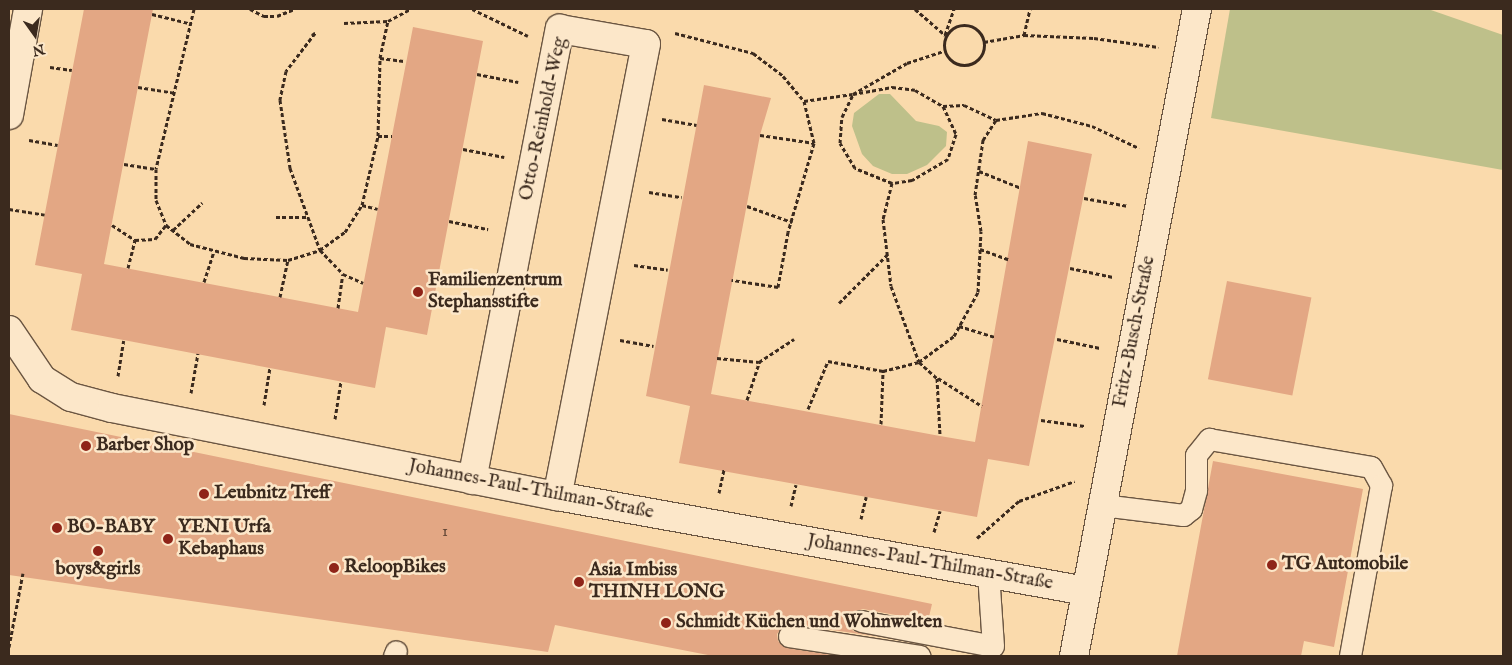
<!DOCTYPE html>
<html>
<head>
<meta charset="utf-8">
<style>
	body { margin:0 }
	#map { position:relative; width:1512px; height:665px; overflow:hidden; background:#fadaac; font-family:"IM FELL English",serif }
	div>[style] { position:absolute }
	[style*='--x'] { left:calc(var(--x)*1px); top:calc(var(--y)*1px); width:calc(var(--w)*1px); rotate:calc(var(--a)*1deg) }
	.green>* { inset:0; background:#bec08a }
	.building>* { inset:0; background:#e3a784; transform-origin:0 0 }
	.path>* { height:3px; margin-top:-1.5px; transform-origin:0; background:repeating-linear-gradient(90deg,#3b2a1e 0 4px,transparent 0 6.5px) }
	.path>.ring { margin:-1.5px; padding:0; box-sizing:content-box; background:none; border:3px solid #3b2a1e; border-radius:50% }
	.roads { filter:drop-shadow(1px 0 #6b5642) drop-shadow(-1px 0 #6b5642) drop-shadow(0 1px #6b5642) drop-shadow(0 -1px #6b5642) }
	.lane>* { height:21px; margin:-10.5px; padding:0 10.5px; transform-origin:10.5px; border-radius:10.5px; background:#fce7c9 }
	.street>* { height:28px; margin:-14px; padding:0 14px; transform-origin:14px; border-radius:14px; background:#fce7c9 }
	.dots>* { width:14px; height:14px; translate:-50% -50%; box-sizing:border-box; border:2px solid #fce7c9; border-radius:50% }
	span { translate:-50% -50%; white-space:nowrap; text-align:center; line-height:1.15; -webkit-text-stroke:5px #fce7c9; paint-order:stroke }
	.number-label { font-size:16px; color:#654938 }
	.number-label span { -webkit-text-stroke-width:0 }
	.street-label { font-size:19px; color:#3b2a1e }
	.poi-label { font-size:19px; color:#3b2a1e; font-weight:700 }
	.left { translate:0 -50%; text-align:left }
	.frame { position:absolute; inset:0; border:10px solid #3b2a1e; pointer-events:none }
	.north { position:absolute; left:10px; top:10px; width:50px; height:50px; -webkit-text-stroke:4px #fce7c9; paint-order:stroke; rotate:167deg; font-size:14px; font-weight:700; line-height:20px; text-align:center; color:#3b2a1e }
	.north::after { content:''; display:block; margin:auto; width:18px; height:22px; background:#3b2a1e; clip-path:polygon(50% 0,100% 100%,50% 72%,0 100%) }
</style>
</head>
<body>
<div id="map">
	<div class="green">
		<div style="clip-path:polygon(1230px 9px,1428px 9px,1503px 35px,1503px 170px,1211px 118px)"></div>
		<div style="clip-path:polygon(879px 94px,890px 94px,916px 121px,939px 126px,947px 132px,946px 146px,927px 165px,907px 174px,892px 174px,873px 166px,862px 154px,852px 126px,854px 113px)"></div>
	</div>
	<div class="building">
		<div style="clip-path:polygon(84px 9px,153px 9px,104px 264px,358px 312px,413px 27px,483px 41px,427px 335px,386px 327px,375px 388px,71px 330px,82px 274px,35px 265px)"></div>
		<div style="clip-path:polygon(704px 85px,771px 98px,760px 135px,711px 394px,940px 436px,975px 442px,1028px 141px,1092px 154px,1029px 466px,988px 459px,977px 517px,679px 463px,690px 406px,646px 396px)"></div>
		<div style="left:1227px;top:281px;width:86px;height:100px;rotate:11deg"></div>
		<div style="clip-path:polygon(9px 414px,932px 604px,928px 621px,863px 609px,851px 613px,849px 625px,853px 631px,881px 637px,791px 624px,784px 625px,777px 634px,778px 641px,787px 648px,838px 656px,713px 656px,555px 625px,548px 652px,9px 575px)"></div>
		<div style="clip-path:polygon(1213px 461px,1363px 489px,1334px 647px,1304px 641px,1301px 656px,1177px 656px)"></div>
	</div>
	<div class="path">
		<div style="--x:194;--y:9;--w:164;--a:103.4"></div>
		<div style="--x:156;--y:169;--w:31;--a:90"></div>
		<div style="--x:156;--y:200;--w:27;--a:68"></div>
		<div style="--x:166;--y:225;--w:31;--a:38"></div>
		<div style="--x:190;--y:244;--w:56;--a:14.5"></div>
		<div style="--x:244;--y:258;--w:44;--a:2.6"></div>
		<div style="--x:288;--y:260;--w:34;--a:-17"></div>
		<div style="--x:320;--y:250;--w:31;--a:-36"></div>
		<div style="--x:345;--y:232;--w:32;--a:-58"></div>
		<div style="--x:362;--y:205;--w:71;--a:-76.9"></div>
		<div style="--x:378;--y:136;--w:78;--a:-88.5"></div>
		<div style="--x:380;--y:58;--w:38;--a:-78"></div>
		<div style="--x:388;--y:21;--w:26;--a:-28"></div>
		<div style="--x:250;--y:9;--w:16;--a:27"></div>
		<div style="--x:264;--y:16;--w:13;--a:0"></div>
		<div style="--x:277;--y:16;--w:18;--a:-22"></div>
		<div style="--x:472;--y:9;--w:62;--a:25.7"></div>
		<div style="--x:915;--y:9;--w:40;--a:41"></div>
		<div style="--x:945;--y:35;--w:28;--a:-71"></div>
		<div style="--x:152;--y:14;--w:41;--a:14"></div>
		<div style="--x:344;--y:23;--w:44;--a:-2.6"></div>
		<div class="ring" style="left:944px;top:25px;width:37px;height:37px"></div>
		<div style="--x:675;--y:33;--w:81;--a:14.4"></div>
		<div style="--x:753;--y:53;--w:38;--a:37"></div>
		<div style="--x:783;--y:76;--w:33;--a:50"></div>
		<div style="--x:804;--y:101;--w:43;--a:76.6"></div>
		<div style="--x:814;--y:143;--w:93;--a:106.3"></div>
		<div style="--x:788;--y:232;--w:56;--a:100.3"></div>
		<div style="--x:778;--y:287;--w:47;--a:-171.3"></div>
		<div style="--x:312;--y:35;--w:4;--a:-34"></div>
		<div style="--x:315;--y:33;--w:48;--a:127.3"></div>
		<div style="--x:286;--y:71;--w:30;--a:102"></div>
		<div style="--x:280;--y:100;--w:69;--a:81.6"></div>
		<div style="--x:290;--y:168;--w:87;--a:69.9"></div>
		<div style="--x:320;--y:250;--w:33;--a:46"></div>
		<div style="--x:343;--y:274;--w:22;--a:24"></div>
		<div style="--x:1024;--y:35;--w:27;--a:-77"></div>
		<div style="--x:984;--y:42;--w:41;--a:-9.9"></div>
		<div style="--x:1024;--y:35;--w:70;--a:2.5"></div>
		<div style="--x:1094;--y:38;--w:65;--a:8"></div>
		<div style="--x:380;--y:58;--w:26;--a:7"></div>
		<div style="--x:50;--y:67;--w:22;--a:8"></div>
		<div style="--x:477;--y:74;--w:42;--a:11"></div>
		<div style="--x:138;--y:87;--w:36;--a:9"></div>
		<div style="--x:804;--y:101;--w:49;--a:-8.1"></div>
		<div style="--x:853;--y:94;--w:62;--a:-29.9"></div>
		<div style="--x:907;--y:63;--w:39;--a:-18"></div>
		<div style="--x:943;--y:106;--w:21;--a:-3"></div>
		<div style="--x:964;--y:105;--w:35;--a:25"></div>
		<div style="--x:662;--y:119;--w:35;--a:10"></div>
		<div style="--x:760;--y:135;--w:55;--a:8.4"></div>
		<div style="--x:378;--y:136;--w:14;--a:0"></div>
		<div style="--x:29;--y:140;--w:29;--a:10"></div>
		<div style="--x:463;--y:149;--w:42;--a:11"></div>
		<div style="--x:124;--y:164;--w:32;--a:9"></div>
		<div style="--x:979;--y:171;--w:45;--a:22"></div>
		<div style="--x:892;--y:183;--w:40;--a:-158"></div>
		<div style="--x:855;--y:168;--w:29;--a:-121"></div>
		<div style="--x:840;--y:143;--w:26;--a:-86"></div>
		<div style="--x:842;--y:117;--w:25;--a:-64"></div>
		<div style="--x:853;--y:94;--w:40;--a:-10"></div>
		<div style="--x:892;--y:87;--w:23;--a:7"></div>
		<div style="--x:915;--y:90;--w:32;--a:30"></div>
		<div style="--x:943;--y:106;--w:31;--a:65"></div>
		<div style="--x:956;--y:134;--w:26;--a:108"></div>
		<div style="--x:948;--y:159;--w:42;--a:149.7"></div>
		<div style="--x:912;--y:180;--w:20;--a:171"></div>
		<div style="--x:892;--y:183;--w:37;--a:104"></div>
		<div style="--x:883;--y:219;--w:67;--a:83.2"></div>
		<div style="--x:891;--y:286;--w:81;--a:69.8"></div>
		<div style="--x:919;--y:362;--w:24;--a:42"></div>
		<div style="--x:937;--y:378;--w:58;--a:87"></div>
		<div style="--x:649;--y:192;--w:33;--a:9"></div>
		<div style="--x:1084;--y:198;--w:45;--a:10.3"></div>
		<div style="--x:362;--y:205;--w:16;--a:14"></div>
		<div style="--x:747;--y:206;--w:48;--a:19.6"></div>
		<div style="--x:9;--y:209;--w:36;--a:9"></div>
		<div style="--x:276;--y:217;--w:32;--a:0"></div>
		<div style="--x:449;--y:221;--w:40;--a:12"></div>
		<div style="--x:112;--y:225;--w:27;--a:33"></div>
		<div style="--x:135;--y:240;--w:20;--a:-3"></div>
		<div style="--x:155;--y:239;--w:18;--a:-52"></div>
		<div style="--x:173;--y:230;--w:40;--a:-43"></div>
		<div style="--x:980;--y:249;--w:30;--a:20"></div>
		<div style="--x:634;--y:265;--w:34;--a:8"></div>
		<div style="--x:128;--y:268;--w:29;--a:-76"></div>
		<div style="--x:1070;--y:268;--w:44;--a:11.8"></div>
		<div style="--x:204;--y:282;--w:32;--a:-72"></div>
		<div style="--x:434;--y:295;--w:42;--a:11"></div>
		<div style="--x:280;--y:297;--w:38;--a:-78"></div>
		<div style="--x:839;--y:303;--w:68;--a:-45"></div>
		<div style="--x:338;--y:308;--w:34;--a:-82"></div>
		<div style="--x:959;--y:326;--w:38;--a:17"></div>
		<div style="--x:1057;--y:339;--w:44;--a:11.8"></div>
		<div style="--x:620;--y:340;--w:34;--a:10"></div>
		<div style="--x:717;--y:358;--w:42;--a:5.4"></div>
		<div style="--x:118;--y:376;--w:36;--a:-81"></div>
		<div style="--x:938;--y:378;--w:52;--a:32.5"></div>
		<div style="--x:191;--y:393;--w:40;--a:-80"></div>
		<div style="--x:747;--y:400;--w:40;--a:-72"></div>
		<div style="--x:759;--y:362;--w:42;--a:-33.3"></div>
		<div style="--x:264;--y:405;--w:37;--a:-81"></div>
		<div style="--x:808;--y:409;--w:52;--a:-67.4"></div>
		<div style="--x:828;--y:361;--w:56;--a:10.3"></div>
		<div style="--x:883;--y:371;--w:37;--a:-14"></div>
		<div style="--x:919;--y:362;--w:44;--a:-36.6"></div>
		<div style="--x:954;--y:336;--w:50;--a:-61.4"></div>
		<div style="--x:978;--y:292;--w:61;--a:-87.2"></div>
		<div style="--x:981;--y:231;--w:36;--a:-99"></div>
		<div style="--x:975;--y:195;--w:56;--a:-81.7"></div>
		<div style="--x:983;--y:140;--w:24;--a:-57"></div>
		<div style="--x:996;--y:120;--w:47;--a:-8.7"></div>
		<div style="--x:1042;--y:113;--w:52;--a:14.6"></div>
		<div style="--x:1092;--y:126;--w:52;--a:25.1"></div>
		<div style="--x:335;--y:419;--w:38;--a:-81"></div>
		<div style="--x:1041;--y:420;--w:44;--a:7.8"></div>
		<div style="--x:881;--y:424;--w:53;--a:-87.8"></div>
		<div style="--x:719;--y:493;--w:25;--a:-78"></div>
		<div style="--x:791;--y:506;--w:22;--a:-77"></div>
		<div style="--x:861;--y:519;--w:23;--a:-77"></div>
		<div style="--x:934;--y:532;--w:22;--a:-74"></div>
		<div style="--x:977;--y:538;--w:56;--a:-41.4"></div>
		<div style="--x:1019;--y:501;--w:59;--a:-19.7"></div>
		<div style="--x:9;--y:647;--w:75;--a:-79.3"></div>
	</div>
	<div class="roads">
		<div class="lane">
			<div style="--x:1102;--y:505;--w:82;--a:7"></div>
			<div style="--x:1183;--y:515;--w:10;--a:-37"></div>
			<div style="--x:1191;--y:509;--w:20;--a:-75"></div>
			<div style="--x:1196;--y:490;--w:35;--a:-90"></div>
			<div style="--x:1196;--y:455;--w:21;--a:-51"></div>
			<div style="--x:1209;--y:439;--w:164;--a:9.8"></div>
			<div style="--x:1371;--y:467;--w:21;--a:61"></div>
			<div style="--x:1381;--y:485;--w:174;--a:100.3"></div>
			<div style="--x:861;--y:621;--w:134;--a:10.7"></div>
			<div style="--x:993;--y:646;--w:73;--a:-93.9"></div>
			<div style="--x:789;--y:636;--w:132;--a:8.7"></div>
			<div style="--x:394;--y:656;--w:5;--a:-68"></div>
		</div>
		<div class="street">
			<div style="--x:9;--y:115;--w:108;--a:-79.8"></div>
			<div style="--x:9;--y:330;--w:59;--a:56"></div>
			<div style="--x:42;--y:379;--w:34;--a:32"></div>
			<div style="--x:71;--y:397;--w:42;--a:15"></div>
			<div style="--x:112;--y:408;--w:454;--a:11.2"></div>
			<div style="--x:557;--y:496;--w:537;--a:10.18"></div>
			<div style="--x:472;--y:480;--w:460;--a:-79"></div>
			<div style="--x:560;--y:29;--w:87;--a:9.9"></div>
			<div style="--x:646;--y:44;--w:461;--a:101.1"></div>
			<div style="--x:1074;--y:656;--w:659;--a:-79.24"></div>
		</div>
	</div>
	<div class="dots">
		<div style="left:418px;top:292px;background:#8f2418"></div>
		<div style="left:86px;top:446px;background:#8f2418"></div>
		<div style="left:204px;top:494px;background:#8f2418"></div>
		<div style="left:57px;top:528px;background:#8f2418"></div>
		<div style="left:168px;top:539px;background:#8f2418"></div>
		<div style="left:98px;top:551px;background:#8f2418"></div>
		<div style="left:1272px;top:565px;background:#8f2418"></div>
		<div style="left:334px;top:568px;background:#8f2418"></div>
		<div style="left:579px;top:582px;background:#8f2418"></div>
		<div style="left:666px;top:623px;background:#8f2418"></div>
	</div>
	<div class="number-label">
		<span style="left:445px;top:532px">1</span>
	</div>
	<div class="street-label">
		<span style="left:544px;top:119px;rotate:-78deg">Otto-Reinhold-Weg</span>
		<span style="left:1135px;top:332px;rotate:-79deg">Fritz-Busch-Straße</span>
		<span style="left:531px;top:490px;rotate:11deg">Johannes-Paul-Thilman-Straße</span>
		<span style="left:930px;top:563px;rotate:10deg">Johannes-Paul-Thilman-Straße</span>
	</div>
	<div class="poi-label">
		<span class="left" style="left:428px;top:292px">Familienzentrum<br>Stephansstifte</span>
		<span class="left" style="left:96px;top:446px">Barber Shop</span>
		<span class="left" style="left:214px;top:494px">Leubnitz Treff</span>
		<span class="left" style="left:67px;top:528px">BO-BABY</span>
		<span class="left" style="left:178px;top:539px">YENI Urfa<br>Kebaphaus</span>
		<span class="left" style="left:1282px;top:565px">TG Automobile</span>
		<span class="left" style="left:344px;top:568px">ReloopBikes</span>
		<span style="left:98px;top:570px">boys&amp;girls</span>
		<span class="left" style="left:589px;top:582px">Asia Imbiss<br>THINH LONG</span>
		<span class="left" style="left:676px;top:623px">Schmidt Küchen und Wohnwelten</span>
	</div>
	<div class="frame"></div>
	<div class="north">N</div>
</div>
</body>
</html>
